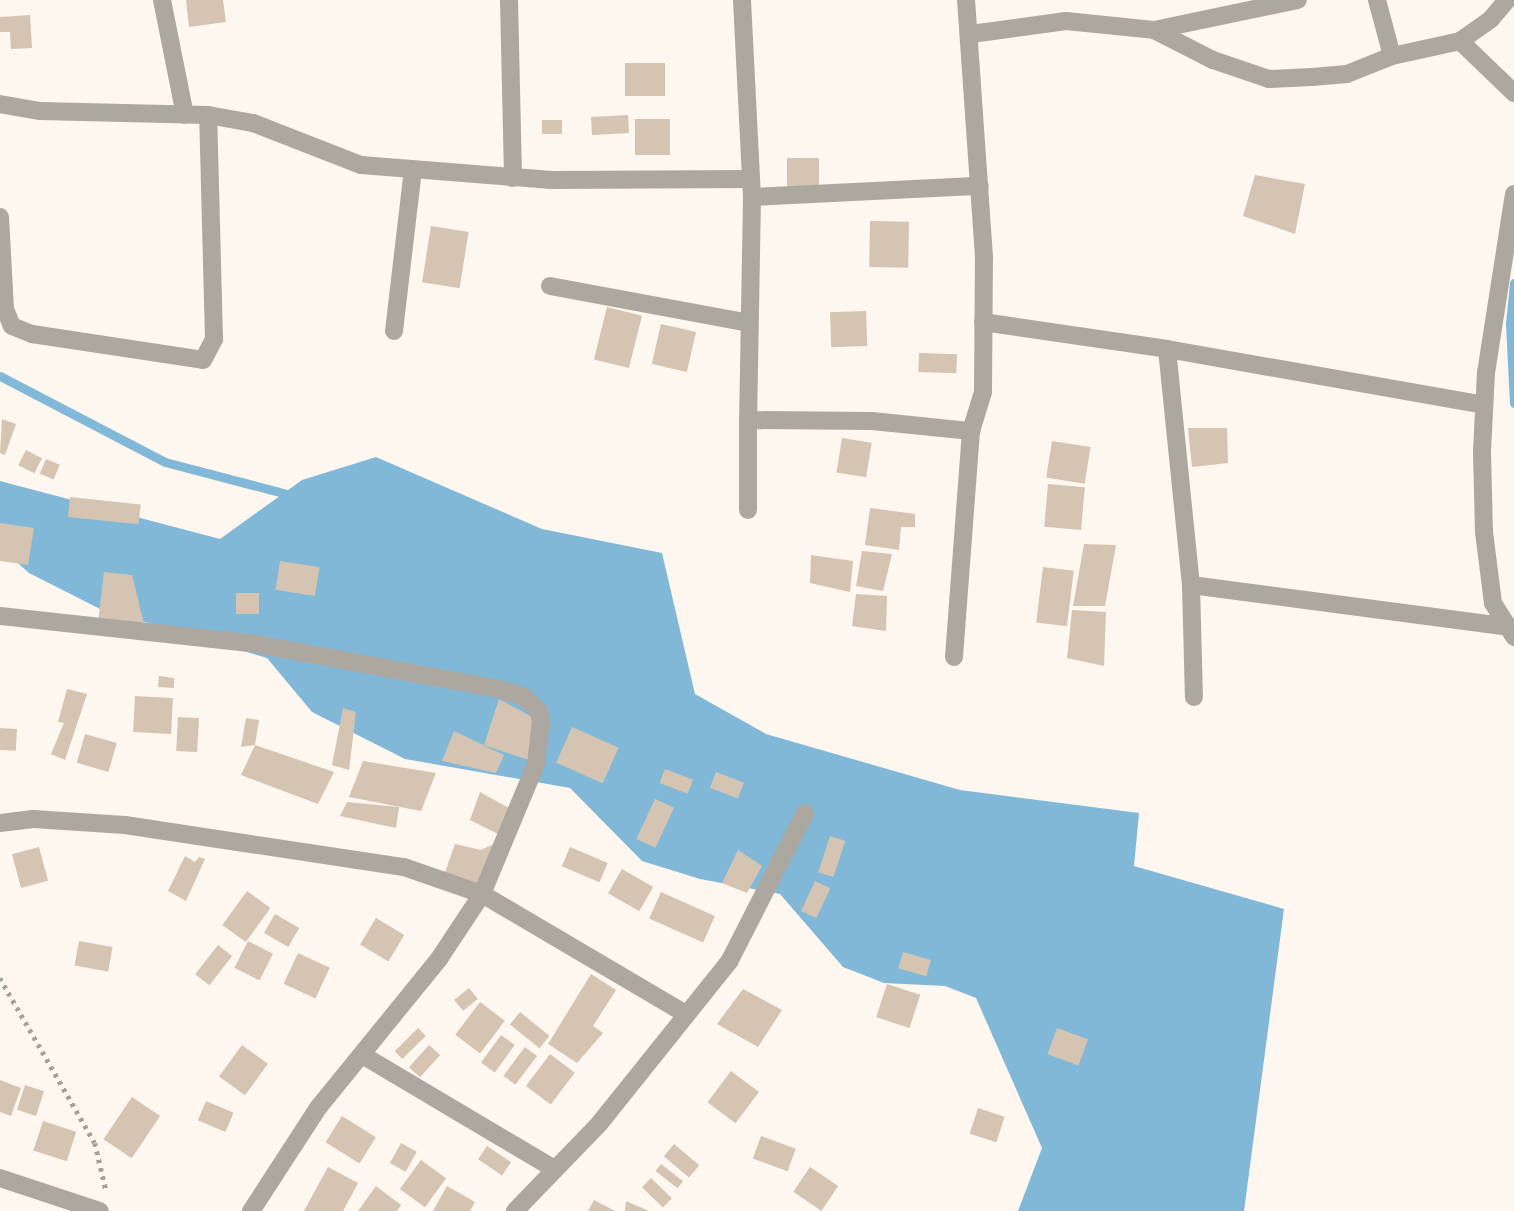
<!DOCTYPE html>
<html>
<head>
<meta charset="utf-8">
<style>
	body { margin:0 }
	#map { position:relative; width:1514px; height:1211px; overflow:hidden; background:#fdf7ef; font-family:Lato,sans-serif }
	div>[style] { position:absolute }
	[style*='--x'] { left:calc(var(--x)*1px); top:calc(var(--y)*1px); width:calc(var(--w)*1px); rotate:calc(var(--a)*1deg) }
	.water>* { inset:0; background:#82b8d7 }
	.stream>* { height:9px; margin:-4.5px; padding:0 4.5px; transform-origin:4.5px; border-radius:4.5px; background:#82b8d7 }
	.building>* { inset:0; background:#d4c4b1; transform-origin:0 0 }
	.path>* { height:4.5px; margin-top:-2.25px; transform-origin:0; background:repeating-linear-gradient(90deg,#a6a098 0 3.5px,transparent 0 8.5px) }
	.minor>* { height:18px; margin:-9px; padding:0 9px; transform-origin:9px; border-radius:9px; background:#ada89f }
	span { translate:-50% -50%; white-space:nowrap; text-align:center; line-height:1.15; -webkit-text-stroke:6px #fdf7ef; paint-order:stroke }
</style>
</head>
<body>
<div id="map">
	<div class="water">
		<div style="clip-path:polygon(376px 457px,542px 529px,662px 553px,695px 694px,766px 734px,960px 790px,1139px 813px,1134px 866px,1284px 909px,1244px 1211px,1018px 1211px,1042px 1148px,976px 998px,945px 986px,884px 983px,843px 967px,780px 894px,700px 879px,642px 861px,570px 788px,405px 759px,312px 712px,267px 658px,100px 609px,29px 573px,0 547px,0 481px,220px 539px,302px 480px)"></div>
	</div>
	<div class="stream">
		<div style="--x:1514;--y:283;--w:41;--a:95.6"></div>
		<div style="--x:1510;--y:324;--w:79;--a:87.1"></div>
		<div style="--x:0;--y:376;--w:186;--a:27.5"></div>
		<div style="--x:165;--y:462;--w:134;--a:14.7"></div>
	</div>
	<div class="building">
		<div style="clip-path:polygon(186px 0,223px 0,226px 22px,189px 27px)"></div>
		<div style="clip-path:polygon(30px 15px,32px 48px,11px 49px,10px 32px,0 32px,0 17px)"></div>
		<div style="left:625px;top:63px;width:40px;height:33px"></div>
		<div style="left:628px;top:115px;width:18px;height:37px;rotate:87deg"></div>
		<div style="left:635px;top:119px;width:35px;height:36px"></div>
		<div style="left:562px;top:120px;width:14px;height:20px;rotate:90deg"></div>
		<div style="left:787px;top:158px;width:32px;height:37px"></div>
		<div style="clip-path:polygon(1255px 175px,1305px 184px,1295px 234px,1243px 216px)"></div>
		<div style="left:870px;top:221px;width:39px;height:46px;rotate:1deg"></div>
		<div style="left:431px;top:226px;width:38px;height:57px;rotate:9deg"></div>
		<div style="left:607px;top:307px;width:36px;height:54px;rotate:14deg"></div>
		<div style="left:866px;top:311px;width:35px;height:36px;rotate:88deg"></div>
		<div style="left:661px;top:324px;width:36px;height:41px;rotate:13deg"></div>
		<div style="left:919px;top:353px;width:38px;height:19px;rotate:2deg"></div>
		<div style="clip-path:polygon(2px 419px,16px 424px,5px 455px,0 453px)"></div>
		<div style="clip-path:polygon(1188px 428px,1227px 428px,1228px 463px,1192px 467px)"></div>
		<div style="left:842px;top:438px;width:30px;height:35px;rotate:9deg"></div>
		<div style="left:1052px;top:441px;width:39px;height:37px;rotate:9deg"></div>
		<div style="left:26px;top:450px;width:18px;height:17px;rotate:27deg"></div>
		<div style="left:46px;top:459px;width:15px;height:16px;rotate:23deg"></div>
		<div style="left:1048px;top:484px;width:37px;height:43px;rotate:5deg"></div>
		<div style="left:70px;top:497px;width:71px;height:20px;rotate:6deg"></div>
		<div style="clip-path:polygon(870px 508px,915px 514px,915px 527px,901px 527px,899px 550px,865px 545px)"></div>
		<div style="clip-path:polygon(0 523px,34px 528px,28px 565px,0 561px)"></div>
		<div style="clip-path:polygon(1084px 544px,1116px 545px,1105px 606px,1073px 606px)"></div>
		<div style="clip-path:polygon(862px 551px,892px 554px,883px 591px,856px 586px)"></div>
		<div style="clip-path:polygon(811px 555px,853px 561px,850px 592px,810px 583px)"></div>
		<div style="left:280px;top:561px;width:40px;height:29px;rotate:9deg"></div>
		<div style="left:1043px;top:567px;width:31px;height:56px;rotate:7deg"></div>
		<div style="clip-path:polygon(104px 572px,132px 575px,145px 628px,98px 623px)"></div>
		<div style="left:236px;top:593px;width:23px;height:21px"></div>
		<div style="clip-path:polygon(856px 594px,887px 596px,886px 631px,852px 626px)"></div>
		<div style="clip-path:polygon(1072px 610px,1106px 612px,1104px 666px,1067px 658px)"></div>
		<div style="clip-path:polygon(159px 676px,174px 678px,174px 688px,158px 687px)"></div>
		<div style="clip-path:polygon(67px 689px,87px 694px,65px 760px,51px 754px,64px 723px,58px 722px)"></div>
		<div style="left:135px;top:696px;width:38px;height:36px;rotate:3deg"></div>
		<div style="clip-path:polygon(499px 699px,534px 718px,532px 761px,484px 745px)"></div>
		<div style="clip-path:polygon(343px 708px,356px 712px,349px 770px,332px 765px)"></div>
		<div style="left:178px;top:717px;width:21px;height:34px;rotate:3deg"></div>
		<div style="clip-path:polygon(246px 718px,259px 720px,255px 745px,241px 747px)"></div>
		<div style="left:572px;top:727px;width:51px;height:39px;rotate:24deg"></div>
		<div style="left:0;top:728px;width:17px;height:22px;rotate:3deg"></div>
		<div style="clip-path:polygon(454px 731px,504px 755px,496px 773px,442px 761px)"></div>
		<div style="left:85px;top:734px;width:33px;height:30px;rotate:16deg"></div>
		<div style="clip-path:polygon(255px 745px,334px 772px,318px 804px,241px 775px)"></div>
		<div style="clip-path:polygon(363px 761px,436px 773px,421px 811px,349px 797px)"></div>
		<div style="left:665px;top:769px;width:30px;height:15px;rotate:21deg"></div>
		<div style="left:716px;top:772px;width:30px;height:17px;rotate:21deg"></div>
		<div style="clip-path:polygon(480px 792px,511px 809px,502px 836px,470px 820px)"></div>
		<div style="left:655px;top:799px;width:21px;height:44px;rotate:25deg"></div>
		<div style="clip-path:polygon(347px 802px,399px 807px,396px 828px,340px 816px)"></div>
		<div style="left:830px;top:836px;width:16px;height:38px;rotate:18deg"></div>
		<div style="clip-path:polygon(496px 843px,476px 892px,444px 875px,455px 844px,481px 850px)"></div>
		<div style="left:39px;top:847px;width:35px;height:28px;rotate:75deg"></div>
		<div style="left:570px;top:847px;width:41px;height:21px;rotate:23deg"></div>
		<div style="clip-path:polygon(738px 850px,762px 866px,747px 893px,722px 883px)"></div>
		<div style="clip-path:polygon(185px 856px,195px 862px,199px 857px,205px 859px,186px 901px,168px 891px)"></div>
		<div style="left:622px;top:869px;width:36px;height:28px;rotate:30deg"></div>
		<div style="left:815px;top:881px;width:17px;height:33px;rotate:25deg"></div>
		<div style="left:247px;top:891px;width:29px;height:42px;rotate:36deg"></div>
		<div style="left:661px;top:892px;width:59px;height:29px;rotate:24deg"></div>
		<div style="left:275px;top:914px;width:28px;height:22px;rotate:30deg"></div>
		<div style="left:376px;top:918px;width:33px;height:31px;rotate:31deg"></div>
		<div style="left:79px;top:941px;width:34px;height:25px;rotate:10deg"></div>
		<div style="left:248px;top:941px;width:28px;height:30px;rotate:27deg"></div>
		<div style="left:218px;top:945px;width:18px;height:37px;rotate:38deg"></div>
		<div style="left:903px;top:952px;width:29px;height:17px;rotate:16deg"></div>
		<div style="left:298px;top:953px;width:35px;height:34px;rotate:25deg"></div>
		<div style="clip-path:polygon(591px 974px,616px 990px,593px 1026px,603px 1033px,577px 1063px,548px 1044px)"></div>
		<div style="left:887px;top:984px;width:35px;height:35px;rotate:18deg"></div>
		<div style="left:469px;top:988px;width:14px;height:19px;rotate:51deg"></div>
		<div style="clip-path:polygon(743px 989px,782px 1010px,758px 1047px,717px 1024px)"></div>
		<div style="left:480px;top:1002px;width:31px;height:41px;rotate:37deg"></div>
		<div style="left:520px;top:1012px;width:38px;height:16px;rotate:39deg"></div>
		<div style="left:418px;top:1028px;width:11px;height:33px;rotate:45deg"></div>
		<div style="left:1057px;top:1028px;width:33px;height:28px;rotate:20deg"></div>
		<div style="left:501px;top:1035px;width:17px;height:34px;rotate:36deg"></div>
		<div style="left:242px;top:1045px;width:32px;height:39px;rotate:36deg"></div>
		<div style="left:429px;top:1045px;width:15px;height:30px;rotate:42deg"></div>
		<div style="left:525px;top:1047px;width:15px;height:36px;rotate:37deg"></div>
		<div style="left:550px;top:1054px;width:31px;height:40px;rotate:37deg"></div>
		<div style="left:731px;top:1071px;width:35px;height:39px;rotate:37deg"></div>
		<div style="clip-path:polygon(0 1080px,21px 1088px,11px 1116px,0 1112px)"></div>
		<div style="left:25px;top:1085px;width:20px;height:26px;rotate:18deg"></div>
		<div style="left:132px;top:1097px;width:34px;height:51px;rotate:34deg"></div>
		<div style="left:206px;top:1101px;width:30px;height:21px;rotate:23deg"></div>
		<div style="left:978px;top:1108px;width:28px;height:27px;rotate:18deg"></div>
		<div style="left:342px;top:1116px;width:40px;height:31px;rotate:32deg"></div>
		<div style="left:43px;top:1121px;width:35px;height:31px;rotate:18deg"></div>
		<div style="left:761px;top:1136px;width:37px;height:24px;rotate:20deg"></div>
		<div style="left:401px;top:1143px;width:18px;height:23px;rotate:29deg"></div>
		<div style="left:674px;top:1144px;width:33px;height:16px;rotate:40deg"></div>
		<div style="left:487px;top:1146px;width:29px;height:16px;rotate:34deg"></div>
		<div style="left:421px;top:1160px;width:31px;height:36px;rotate:36deg"></div>
		<div style="left:661px;top:1164px;width:28px;height:9px;rotate:38deg"></div>
		<div style="clip-path:polygon(328px 1167px,358px 1183px,343px 1211px,304px 1211px)"></div>
		<div style="left:810px;top:1167px;width:34px;height:30px;rotate:34deg"></div>
		<div style="left:651px;top:1178px;width:29px;height:13px;rotate:44deg"></div>
		<div style="clip-path:polygon(376px 1186px,401px 1205px,397px 1211px,358px 1211px)"></div>
		<div style="clip-path:polygon(447px 1186px,475px 1202px,470px 1211px,433px 1211px)"></div>
		<div style="clip-path:polygon(594px 1200px,615px 1211px,588px 1211px)"></div>
		<div style="clip-path:polygon(626px 1201px,649px 1211px,625px 1211px)"></div>
	</div>
	<div class="path">
		<div style="--x:0;--y:978;--w:190;--a:60.1"></div>
		<div style="--x:95;--y:1143;--w:48;--a:76.8"></div>
	</div>
	<div class="minor">
		<div style="--x:162;--y:0;--w:117;--a:78.7"></div>
		<div style="--x:509;--y:0;--w:178;--a:88.7"></div>
		<div style="--x:742;--y:0;--w:197;--a:87.1"></div>
		<div style="--x:752;--y:197;--w:223;--a:91"></div>
		<div style="--x:748;--y:420;--w:124;--a:0.5"></div>
		<div style="--x:872;--y:421;--w:100;--a:5.8"></div>
		<div style="--x:1377;--y:0;--w:58;--a:75"></div>
		<div style="--x:1154;--y:30;--w:147;--a:-11.8"></div>
		<div style="--x:971;--y:34;--w:96;--a:-7.8"></div>
		<div style="--x:1066;--y:21;--w:88;--a:5.8"></div>
		<div style="--x:1154;--y:30;--w:66;--a:27"></div>
		<div style="--x:1213;--y:60;--w:59;--a:18.7"></div>
		<div style="--x:1269;--y:79;--w:43;--a:-2.7"></div>
		<div style="--x:1312;--y:77;--w:35;--a:-5"></div>
		<div style="--x:1347;--y:74;--w:48;--a:-21.8"></div>
		<div style="--x:1392;--y:56;--w:70;--a:-12.4"></div>
		<div style="--x:1460;--y:41;--w:38;--a:-35"></div>
		<div style="--x:1491;--y:19;--w:25;--a:-50"></div>
		<div style="--x:1460;--y:41;--w:75;--a:43.9"></div>
		<div style="--x:0;--y:104;--w:41;--a:9.9"></div>
		<div style="--x:40;--y:111;--w:168;--a:1.4"></div>
		<div style="--x:208;--y:115;--w:46;--a:10.1"></div>
		<div style="--x:253;--y:123;--w:116;--a:21.3"></div>
		<div style="--x:361;--y:165;--w:191;--a:4.5"></div>
		<div style="--x:551;--y:180;--w:198;--a:-0.3"></div>
		<div style="--x:1514;--y:194;--w:180;--a:98.9"></div>
		<div style="--x:1486;--y:372;--w:80;--a:92.9"></div>
		<div style="--x:1482;--y:452;--w:80;--a:88.6"></div>
		<div style="--x:1484;--y:532;--w:72;--a:82.8"></div>
		<div style="--x:1493;--y:603;--w:40;--a:58"></div>
		<div style="--x:752;--y:197;--w:228;--a:-2.8"></div>
		<div style="--x:0;--y:217;--w:92;--a:86.9"></div>
		<div style="--x:5;--y:309;--w:18;--a:68"></div>
		<div style="--x:12;--y:326;--w:22;--a:22"></div>
		<div style="--x:32;--y:334;--w:173;--a:8.6"></div>
		<div style="--x:203;--y:360;--w:24;--a:-62"></div>
		<div style="--x:214;--y:339;--w:224;--a:-91.5"></div>
		<div style="--x:550;--y:286;--w:202;--a:10.5"></div>
		<div style="--x:983;--y:322;--w:186;--a:8.3"></div>
		<div style="--x:1167;--y:349;--w:322;--a:10"></div>
		<div style="--x:394;--y:331;--w:162;--a:-83.3"></div>
		<div style="--x:1167;--y:349;--w:237;--a:84.2"></div>
		<div style="--x:1191;--y:585;--w:112;--a:88.5"></div>
		<div style="--x:748;--y:420;--w:90;--a:90"></div>
		<div style="--x:1191;--y:585;--w:320;--a:7.5"></div>
		<div style="--x:0;--y:616;--w:258;--a:6.2"></div>
		<div style="--x:256;--y:644;--w:246;--a:10.5"></div>
		<div style="--x:498;--y:689;--w:26;--a:16"></div>
		<div style="--x:523;--y:696;--w:21;--a:43"></div>
		<div style="--x:538;--y:710;--w:10;--a:73"></div>
		<div style="--x:541;--y:720;--w:44;--a:96.5"></div>
		<div style="--x:536;--y:764;--w:141;--a:112.6"></div>
		<div style="--x:482;--y:894;--w:78;--a:123.5"></div>
		<div style="--x:439;--y:959;--w:192;--a:129.1"></div>
		<div style="--x:318;--y:1108;--w:123;--a:123"></div>
		<div style="--x:954;--y:657;--w:227;--a:-85.7"></div>
		<div style="--x:971;--y:431;--w:41;--a:-72.9"></div>
		<div style="--x:983;--y:392;--w:135;--a:-89.6"></div>
		<div style="--x:984;--y:257;--w:258;--a:-94"></div>
		<div style="--x:0;--y:823;--w:33;--a:-7"></div>
		<div style="--x:33;--y:819;--w:92;--a:3.7"></div>
		<div style="--x:125;--y:825;--w:282;--a:8.6"></div>
		<div style="--x:404;--y:867;--w:83;--a:19.1"></div>
		<div style="--x:482;--y:894;--w:237;--a:30.5"></div>
		<div style="--x:364;--y:1056;--w:221;--a:30.7"></div>
		<div style="--x:0;--y:1178;--w:105;--a:18.3"></div>
		<div style="--x:515;--y:1211;--w:121;--a:-46"></div>
		<div style="--x:599;--y:1124;--w:208;--a:-51.3"></div>
		<div style="--x:729;--y:962;--w:167;--a:-63"></div>
	</div>
</div>
</body>
</html>
